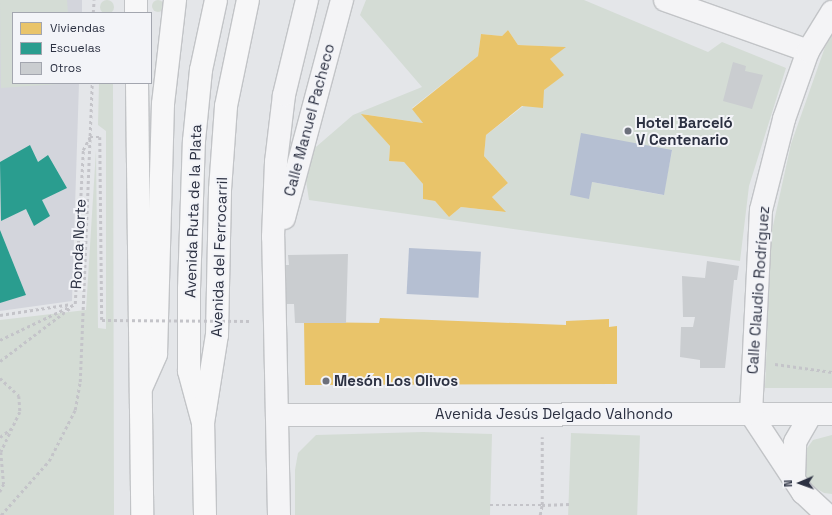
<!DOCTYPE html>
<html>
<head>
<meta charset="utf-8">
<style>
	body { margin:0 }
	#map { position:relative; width:832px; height:515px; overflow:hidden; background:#e4e6e9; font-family:"Space Grotesk",sans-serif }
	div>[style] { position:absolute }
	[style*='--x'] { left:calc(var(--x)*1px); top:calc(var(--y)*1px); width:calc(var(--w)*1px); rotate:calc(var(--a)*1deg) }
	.built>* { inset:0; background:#d3d5dc }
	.green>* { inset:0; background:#d4dcd5; transform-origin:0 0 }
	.round { border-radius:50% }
	.water>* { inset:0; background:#b5bfd2; transform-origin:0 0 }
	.homes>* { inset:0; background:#e9c46a }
	.schools>* { inset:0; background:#2a9d8f }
	.building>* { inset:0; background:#cacdd0 }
	.path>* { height:2.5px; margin-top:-1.25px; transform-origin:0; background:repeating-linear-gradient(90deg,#c4c4c9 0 3px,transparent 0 6px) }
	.roads { filter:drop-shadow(1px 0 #c2c4c7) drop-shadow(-1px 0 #c2c4c7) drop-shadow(0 1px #c2c4c7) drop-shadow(0 -1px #c2c4c7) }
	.street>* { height:22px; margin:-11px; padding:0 11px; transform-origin:11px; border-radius:11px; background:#f4f4f6 }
	.primary>* { height:22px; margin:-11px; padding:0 11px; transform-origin:11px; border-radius:11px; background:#f7f7f8 }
	.highway>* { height:22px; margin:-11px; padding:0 11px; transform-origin:11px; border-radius:11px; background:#f7f7f8 }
	.path-bridge>* { height:2.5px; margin-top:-1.25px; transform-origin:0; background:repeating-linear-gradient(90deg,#c4c4c9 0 3px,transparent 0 6px) }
	.dots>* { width:11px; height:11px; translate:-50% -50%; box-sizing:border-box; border:2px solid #f3f4f8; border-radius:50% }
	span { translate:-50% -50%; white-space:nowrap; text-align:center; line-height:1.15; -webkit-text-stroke:4px #f3f4f8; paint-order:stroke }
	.street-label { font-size:15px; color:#2c3142 }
	.poi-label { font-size:15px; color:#2c3142; font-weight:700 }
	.left { translate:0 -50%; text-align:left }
	.legend { position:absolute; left:12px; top:12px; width:140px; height:72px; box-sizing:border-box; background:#f3f4f8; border:1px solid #a3a6af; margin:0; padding:5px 7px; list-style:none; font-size:12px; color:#2c3142 }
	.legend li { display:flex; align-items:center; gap:8px; height:20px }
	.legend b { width:20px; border:1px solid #a3a6af }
	.north { position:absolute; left:780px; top:463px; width:40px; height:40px; -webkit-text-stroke:3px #f3f4f8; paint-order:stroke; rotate:268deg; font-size:11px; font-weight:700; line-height:16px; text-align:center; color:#2c3142 }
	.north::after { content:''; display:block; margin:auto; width:14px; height:18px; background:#2c3142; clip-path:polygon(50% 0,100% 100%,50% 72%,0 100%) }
</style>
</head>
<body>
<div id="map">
	<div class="built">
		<div style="clip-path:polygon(0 0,82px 0,82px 13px,13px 13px,13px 83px,79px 83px,72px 301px,0 311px)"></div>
	</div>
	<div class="green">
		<div style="clip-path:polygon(0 0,67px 0,68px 13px,13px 13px,13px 83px,73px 83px,1px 88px)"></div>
		<div style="clip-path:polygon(evenodd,366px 0,584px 0,708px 52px,722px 42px,786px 68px,749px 186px,740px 261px,309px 200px,305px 174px,309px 153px,353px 115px,422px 87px,360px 15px,366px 0,508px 30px,518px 45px,565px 47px,550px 59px,544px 90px,486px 135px,484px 156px,508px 183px,492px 197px,505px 212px,461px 207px,449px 217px,435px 201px,423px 199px,423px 184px,404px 162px,389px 161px,390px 146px,362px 114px,423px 123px,412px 108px,478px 56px,481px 34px,502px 36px,508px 30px,366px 0,672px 151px,663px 195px,592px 182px,672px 151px)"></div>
		<div class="round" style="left:152px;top:0;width:12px;height:12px"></div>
		<div class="round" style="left:100px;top:0;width:14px;height:14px"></div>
		<div style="clip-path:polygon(832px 35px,832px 388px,765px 388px,771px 235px,791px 144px,825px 47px)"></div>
		<div style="clip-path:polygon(99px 83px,113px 83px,114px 515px,0 515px,0 320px,86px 310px,96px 150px,98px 328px,106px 329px,106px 131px,98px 125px)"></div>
		<div style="clip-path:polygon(423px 432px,492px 434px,490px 515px,295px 515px,295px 470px,298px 453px,316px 435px)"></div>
		<div style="left:571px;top:433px;width:69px;height:82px;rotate:2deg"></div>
		<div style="clip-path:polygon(832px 435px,832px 494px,824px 493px,807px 483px,802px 474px,802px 455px,813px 440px)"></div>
	</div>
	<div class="water">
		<div style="clip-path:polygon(581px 133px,672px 150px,664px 195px,592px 182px,589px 199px,570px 195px)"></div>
		<div style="left:409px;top:248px;width:72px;height:46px;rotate:3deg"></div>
	</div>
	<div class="homes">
		<div style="clip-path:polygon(508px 30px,518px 45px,566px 47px,550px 59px,564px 75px,544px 90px,543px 108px,522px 106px,486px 135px,484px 156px,508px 183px,492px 197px,506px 212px,461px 207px,449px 217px,435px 201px,423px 199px,423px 184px,404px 162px,389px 161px,390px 146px,361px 114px,423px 123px,412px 109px,478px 56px,481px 34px,502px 36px)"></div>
		<div style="clip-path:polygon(380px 318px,566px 325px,566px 321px,609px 319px,609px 327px,617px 326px,617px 384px,305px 385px,304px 322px,379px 323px)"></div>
	</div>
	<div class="schools">
		<div style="clip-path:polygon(30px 145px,38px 162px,48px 155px,67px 188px,42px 200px,50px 216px,34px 226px,26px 209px,1px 221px,0 162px)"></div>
		<div style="clip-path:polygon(0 230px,26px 295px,0 303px)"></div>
	</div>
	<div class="building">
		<div style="clip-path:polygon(733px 62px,746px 66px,745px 71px,763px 75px,752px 109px,723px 101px)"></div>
		<div style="clip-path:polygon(348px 254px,346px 323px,295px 323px,294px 304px,284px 304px,284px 265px,289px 265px,288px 255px)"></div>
		<div style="clip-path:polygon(707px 261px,739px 266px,737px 280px,729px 280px,734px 280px,725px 368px,700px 368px,700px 360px,680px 357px,681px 327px,693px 327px,695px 317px,683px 317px,682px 276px,705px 278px)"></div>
	</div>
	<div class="path">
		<div style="--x:93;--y:13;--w:13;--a:-86"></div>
		<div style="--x:0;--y:315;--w:72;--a:-8.8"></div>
		<div style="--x:0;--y:340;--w:83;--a:-25.6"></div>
		<div style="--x:75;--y:304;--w:154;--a:-87"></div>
		<div style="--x:83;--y:150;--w:15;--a:-62"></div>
		<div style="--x:90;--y:137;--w:10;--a:0"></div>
		<div style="--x:100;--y:137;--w:183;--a:89.4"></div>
		<div style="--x:0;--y:361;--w:88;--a:-37.1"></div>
		<div style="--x:775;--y:364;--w:58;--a:8"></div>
		<div style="--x:0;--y:378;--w:26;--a:43"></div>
		<div style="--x:19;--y:396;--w:16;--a:86"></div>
		<div style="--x:20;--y:412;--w:44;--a:115.4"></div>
		<div style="--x:1;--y:452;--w:32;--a:85"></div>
		<div style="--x:4;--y:484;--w:9;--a:117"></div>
		<div style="--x:0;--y:437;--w:15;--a:-37"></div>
		<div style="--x:490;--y:505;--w:52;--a:0"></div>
		<div style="--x:542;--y:505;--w:68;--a:-90"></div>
		<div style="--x:1;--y:515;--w:72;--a:-48.4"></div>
		<div style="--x:49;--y:461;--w:57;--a:-63"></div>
		<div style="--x:75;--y:410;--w:28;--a:-80"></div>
		<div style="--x:80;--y:382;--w:299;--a:-87.7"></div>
		<div style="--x:540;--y:515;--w:10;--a:-79"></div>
		<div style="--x:542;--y:505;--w:27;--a:-2"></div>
	</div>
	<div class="roads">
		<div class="street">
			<div style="--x:665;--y:0;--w:152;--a:19.6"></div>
			<div style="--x:284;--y:218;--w:226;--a:-75.1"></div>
			<div style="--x:277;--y:415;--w:555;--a:-0.1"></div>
			<div style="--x:794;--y:477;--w:35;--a:-88"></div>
			<div style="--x:795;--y:442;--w:32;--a:-60"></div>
			<div style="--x:279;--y:515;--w:278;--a:-91.2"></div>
			<div style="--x:273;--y:237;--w:75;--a:-87.7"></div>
			<div style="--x:276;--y:162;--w:67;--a:-83.2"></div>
			<div style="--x:284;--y:95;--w:98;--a:-76.4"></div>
			<div style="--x:827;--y:515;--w:33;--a:-137"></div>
			<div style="--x:803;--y:493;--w:95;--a:-123.4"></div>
			<div style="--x:751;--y:414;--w:204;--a:-87.2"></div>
			<div style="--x:761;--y:210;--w:94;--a:-75.8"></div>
			<div style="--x:784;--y:119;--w:72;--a:-70.6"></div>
			<div style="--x:808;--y:51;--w:46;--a:-58.4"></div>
		</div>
		<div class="primary">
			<div style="--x:142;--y:386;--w:35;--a:-66"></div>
			<div style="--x:156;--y:354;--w:250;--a:-88.4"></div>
			<div style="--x:163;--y:104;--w:105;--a:-83.4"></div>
			<div style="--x:203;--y:423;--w:54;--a:-105.1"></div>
			<div style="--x:189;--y:371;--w:82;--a:-90"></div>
			<div style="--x:189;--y:289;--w:148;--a:-88.1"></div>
			<div style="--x:194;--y:141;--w:71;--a:-84.4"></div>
			<div style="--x:201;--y:70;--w:72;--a:-77.9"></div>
		</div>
		<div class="highway">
			<div style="--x:136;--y:0;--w:13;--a:90"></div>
			<div style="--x:137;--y:83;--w:432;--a:89.3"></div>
			<div style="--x:205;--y:515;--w:92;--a:-91.2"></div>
			<div style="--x:203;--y:423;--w:89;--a:-81"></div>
			<div style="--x:217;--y:335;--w:145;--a:-88.8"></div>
			<div style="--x:220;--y:190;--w:84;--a:-85.9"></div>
			<div style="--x:226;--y:106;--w:108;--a:-78.3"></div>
		</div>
	</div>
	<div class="path-bridge">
		<div style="--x:102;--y:320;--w:150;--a:0.4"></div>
	</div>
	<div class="dots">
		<div style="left:628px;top:131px;background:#6c707c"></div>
		<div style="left:326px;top:381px;background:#6c707c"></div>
	</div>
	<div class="street-label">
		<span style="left:309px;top:120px;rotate:-75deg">Calle Manuel Pacheco</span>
		<span style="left:193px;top:211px;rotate:-88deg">Avenida Ruta de la Plata</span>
		<span style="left:78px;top:244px;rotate:-87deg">Ronda Norte</span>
		<span style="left:219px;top:257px;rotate:-88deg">Avenida del Ferrocarril</span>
		<span style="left:758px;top:290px;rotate:-86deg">Calle Claudio Rodríguez</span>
		<span style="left:554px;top:414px">Avenida Jesús Delgado Valhondo</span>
	</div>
	<div class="poi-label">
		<span class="left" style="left:636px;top:131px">Hotel Barceló<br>V Centenario</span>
		<span class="left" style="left:334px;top:381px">Mesón Los Olivos</span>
	</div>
	<ul class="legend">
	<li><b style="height:11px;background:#e9c46a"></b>Viviendas</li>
	<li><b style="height:11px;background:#2a9d8f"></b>Escuelas</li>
	<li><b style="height:11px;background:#cacdd0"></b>Otros</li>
	</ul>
	<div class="north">N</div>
</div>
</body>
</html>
